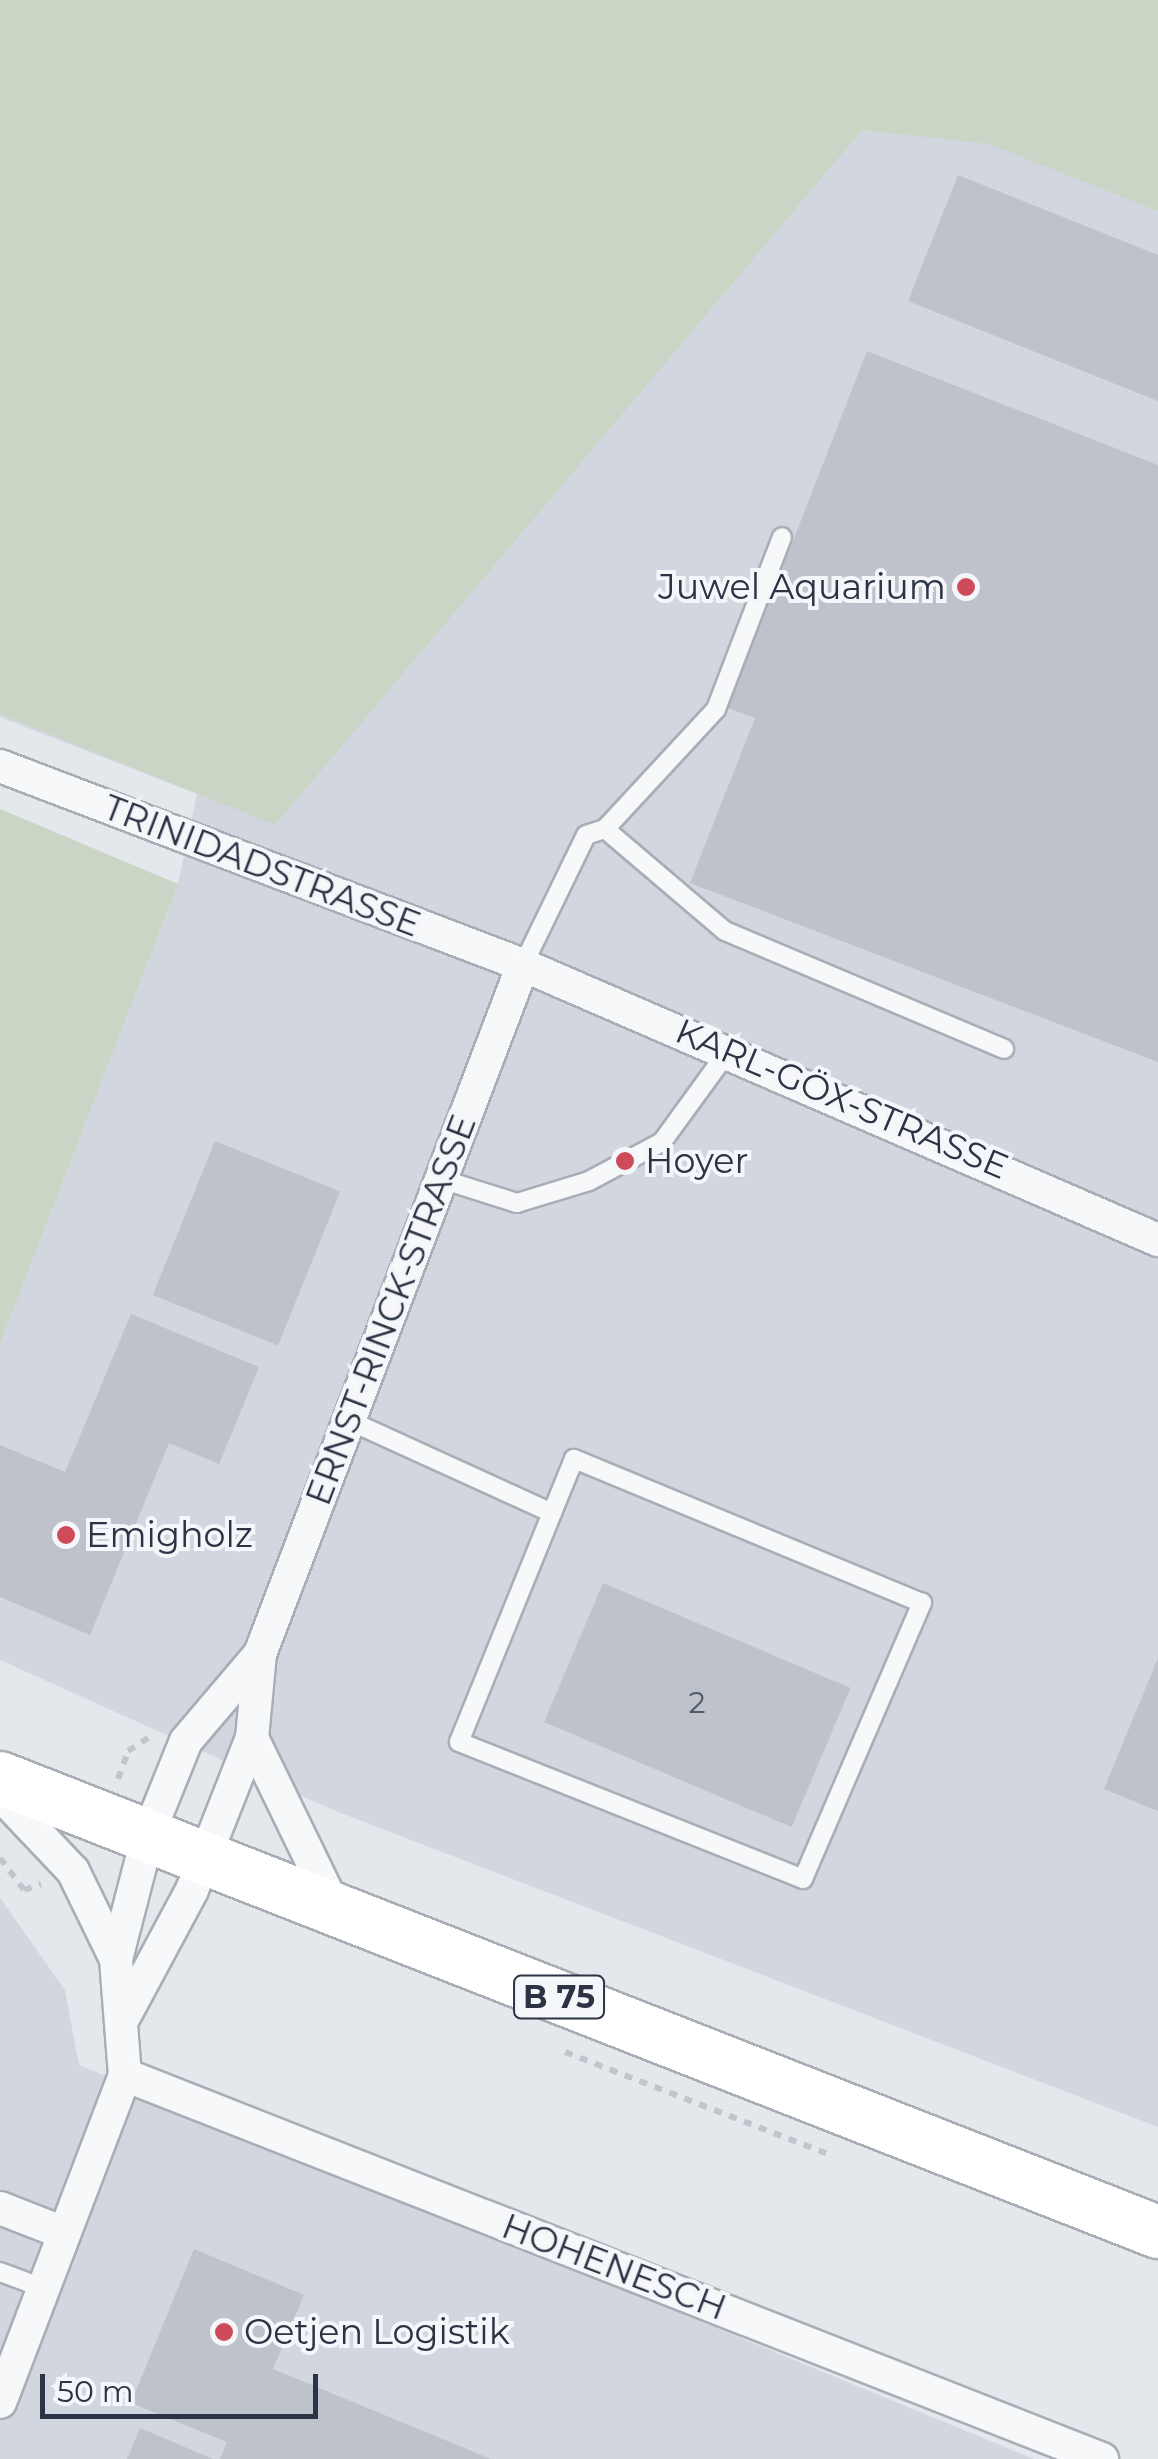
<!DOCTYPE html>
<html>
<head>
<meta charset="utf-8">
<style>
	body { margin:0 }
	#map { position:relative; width:1158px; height:2459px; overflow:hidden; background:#e4e7ec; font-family:Montserrat,sans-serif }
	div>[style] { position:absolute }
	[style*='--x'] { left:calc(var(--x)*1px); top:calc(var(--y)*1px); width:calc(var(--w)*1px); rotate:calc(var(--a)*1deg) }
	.built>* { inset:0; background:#d2d6de }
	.green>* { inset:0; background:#c9d5c5 }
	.building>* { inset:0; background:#bec2cb; transform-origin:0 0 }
	.path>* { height:6px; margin-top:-3px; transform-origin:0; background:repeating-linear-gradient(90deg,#c2c5cb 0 8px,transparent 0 16px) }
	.roads { filter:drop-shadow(2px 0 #a9adb6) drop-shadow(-2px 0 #a9adb6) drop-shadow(0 2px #a9adb6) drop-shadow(0 -2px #a9adb6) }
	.service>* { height:18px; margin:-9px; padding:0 9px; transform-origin:9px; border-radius:9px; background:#f7f8fa }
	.minor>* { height:32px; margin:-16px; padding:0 16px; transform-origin:16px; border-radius:16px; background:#f7f8fa }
	.primary>* { height:52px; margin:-26px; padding:0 26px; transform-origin:26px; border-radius:26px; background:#fff }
	.dots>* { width:28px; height:28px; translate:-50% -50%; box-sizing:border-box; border:5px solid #f4f6f9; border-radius:50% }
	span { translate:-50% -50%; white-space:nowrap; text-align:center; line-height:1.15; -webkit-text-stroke:8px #f4f6f9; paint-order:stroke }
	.number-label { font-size:30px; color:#505766 }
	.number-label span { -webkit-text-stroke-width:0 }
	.shield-label span { padding:2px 8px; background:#f4f6f9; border:2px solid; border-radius:8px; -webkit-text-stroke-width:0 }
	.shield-label { font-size:32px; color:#2b3344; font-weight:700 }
	.poi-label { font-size:35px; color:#2b3344 }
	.right { translate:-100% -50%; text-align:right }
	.left { translate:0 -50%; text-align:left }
	.street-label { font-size:35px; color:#2b3344 }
	.scale { position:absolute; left:40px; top:2374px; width:278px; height:45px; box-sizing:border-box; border:5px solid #2b3344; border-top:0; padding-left:12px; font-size:30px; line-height:35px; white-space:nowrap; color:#2b3344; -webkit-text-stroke:8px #f4f6f9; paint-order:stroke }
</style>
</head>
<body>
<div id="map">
	<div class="built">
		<div style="clip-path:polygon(0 0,1158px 0,1158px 2127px,333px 1810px,0 1660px,0 1344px,178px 884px,197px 794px,0 717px)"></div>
		<div style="clip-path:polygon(0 1898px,65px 1990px,79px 2065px,1034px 2459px,0 2459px)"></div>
	</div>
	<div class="green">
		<div style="clip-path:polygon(0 0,1158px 0,1158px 211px,989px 144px,862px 130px,275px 825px,0 714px)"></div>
		<div style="clip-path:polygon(0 809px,178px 884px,0 1344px)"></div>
	</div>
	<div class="building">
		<div style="clip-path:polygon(958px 175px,1158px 255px,1158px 401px,908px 301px)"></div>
		<div style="clip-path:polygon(867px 351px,1158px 465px,1158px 1062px,690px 883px,755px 718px,728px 708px)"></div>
		<div style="left:215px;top:1141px;width:135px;height:166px;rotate:22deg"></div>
		<div style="clip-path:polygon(131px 1314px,259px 1367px,219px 1464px,169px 1443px,90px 1635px,0 1597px,0 1445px,65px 1472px)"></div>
		<div style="left:603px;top:1583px;width:269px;height:151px;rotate:23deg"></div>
		<div style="clip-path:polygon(1158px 1658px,1158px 1811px,1104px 1789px)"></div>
		<div style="clip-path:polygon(194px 2249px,304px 2295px,273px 2369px,491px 2459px,220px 2459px,227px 2442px,131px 2403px)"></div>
		<div style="clip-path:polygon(140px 2428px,213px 2459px,127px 2459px)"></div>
	</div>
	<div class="path">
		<div style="--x:118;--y:1779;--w:30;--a:-70"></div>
		<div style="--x:128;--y:1751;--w:27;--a:-33"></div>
		<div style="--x:0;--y:1858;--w:40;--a:53"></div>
		<div style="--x:24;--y:1890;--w:18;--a:-19"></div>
		<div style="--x:565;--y:2052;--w:287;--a:21.2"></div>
	</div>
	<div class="roads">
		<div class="service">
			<div style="--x:605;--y:829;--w:163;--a:-47.2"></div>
			<div style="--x:716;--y:709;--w:184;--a:-69"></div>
			<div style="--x:523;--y:965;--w:144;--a:-64.1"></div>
			<div style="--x:586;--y:835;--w:20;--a:-18"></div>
			<div style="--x:605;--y:829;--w:157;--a:40.4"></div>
			<div style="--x:725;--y:931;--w:303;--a:22.9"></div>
			<div style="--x:441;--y:1179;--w:80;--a:17.5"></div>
			<div style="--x:517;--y:1203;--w:75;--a:-17"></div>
			<div style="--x:589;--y:1181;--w:83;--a:-28.1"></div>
			<div style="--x:662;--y:1142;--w:112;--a:-54"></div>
			<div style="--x:348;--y:1420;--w:224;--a:24.5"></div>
			<div style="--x:552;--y:1513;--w:247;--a:112.1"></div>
			<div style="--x:459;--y:1742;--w:370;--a:21.7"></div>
			<div style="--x:803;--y:1879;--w:301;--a:-66.7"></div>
			<div style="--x:922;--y:1603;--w:377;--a:-157.5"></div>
			<div style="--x:574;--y:1459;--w:58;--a:112.2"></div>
			<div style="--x:0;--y:2272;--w:46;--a:20.4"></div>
		</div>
		<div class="minor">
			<div style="--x:0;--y:766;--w:560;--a:20.83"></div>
			<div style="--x:523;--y:965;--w:692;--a:23.42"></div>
			<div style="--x:252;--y:1738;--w:190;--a:64.1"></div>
			<div style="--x:0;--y:1794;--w:106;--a:46.5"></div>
			<div style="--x:73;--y:1871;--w:98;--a:64"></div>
			<div style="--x:116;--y:1959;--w:116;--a:85.6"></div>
			<div style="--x:125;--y:2075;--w:350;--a:110.9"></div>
			<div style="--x:116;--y:1959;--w:128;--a:-75.5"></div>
			<div style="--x:148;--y:1835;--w:101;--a:-68"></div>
			<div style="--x:186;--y:1741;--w:114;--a:-49.6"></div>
			<div style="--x:125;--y:2015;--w:142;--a:-61.8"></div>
			<div style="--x:192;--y:1890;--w:163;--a:-68.5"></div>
			<div style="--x:252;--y:1738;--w:84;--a:-84.6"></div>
			<div style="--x:260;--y:1654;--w:737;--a:-69.11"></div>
			<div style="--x:125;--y:2075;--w:1050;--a:21.46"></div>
			<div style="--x:0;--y:2208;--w:69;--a:21.3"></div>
		</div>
		<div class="primary">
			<div style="--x:0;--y:1778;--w:1244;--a:21.41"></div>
		</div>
	</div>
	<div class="dots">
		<div style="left:966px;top:587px;background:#ce4c5a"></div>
		<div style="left:625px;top:1161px;background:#ce4c5a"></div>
		<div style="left:66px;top:1535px;background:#ce4c5a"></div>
		<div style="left:224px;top:2332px;background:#ce4c5a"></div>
	</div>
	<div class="number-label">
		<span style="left:697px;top:1703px">2</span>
	</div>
	<div class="shield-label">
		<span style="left:559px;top:1997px">B 75</span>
	</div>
	<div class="poi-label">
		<span class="right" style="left:946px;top:587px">Juwel Aquarium</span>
		<span class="left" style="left:645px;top:1161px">Hoyer</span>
		<span class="left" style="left:86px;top:1535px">Emigholz</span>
		<span class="left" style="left:244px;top:2332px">Oetjen Logistik</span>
	</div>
	<div class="street-label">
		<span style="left:262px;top:866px;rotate:21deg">TRINIDADSTRASSE</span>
		<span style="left:842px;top:1099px;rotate:23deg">KARL-GÖX-STRASSE</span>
		<span style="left:391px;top:1310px;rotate:-69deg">ERNST-RINCK-STRASSE</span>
		<span style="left:614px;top:2267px;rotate:21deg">HOHENESCH</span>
	</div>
	<div class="scale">50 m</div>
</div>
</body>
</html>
